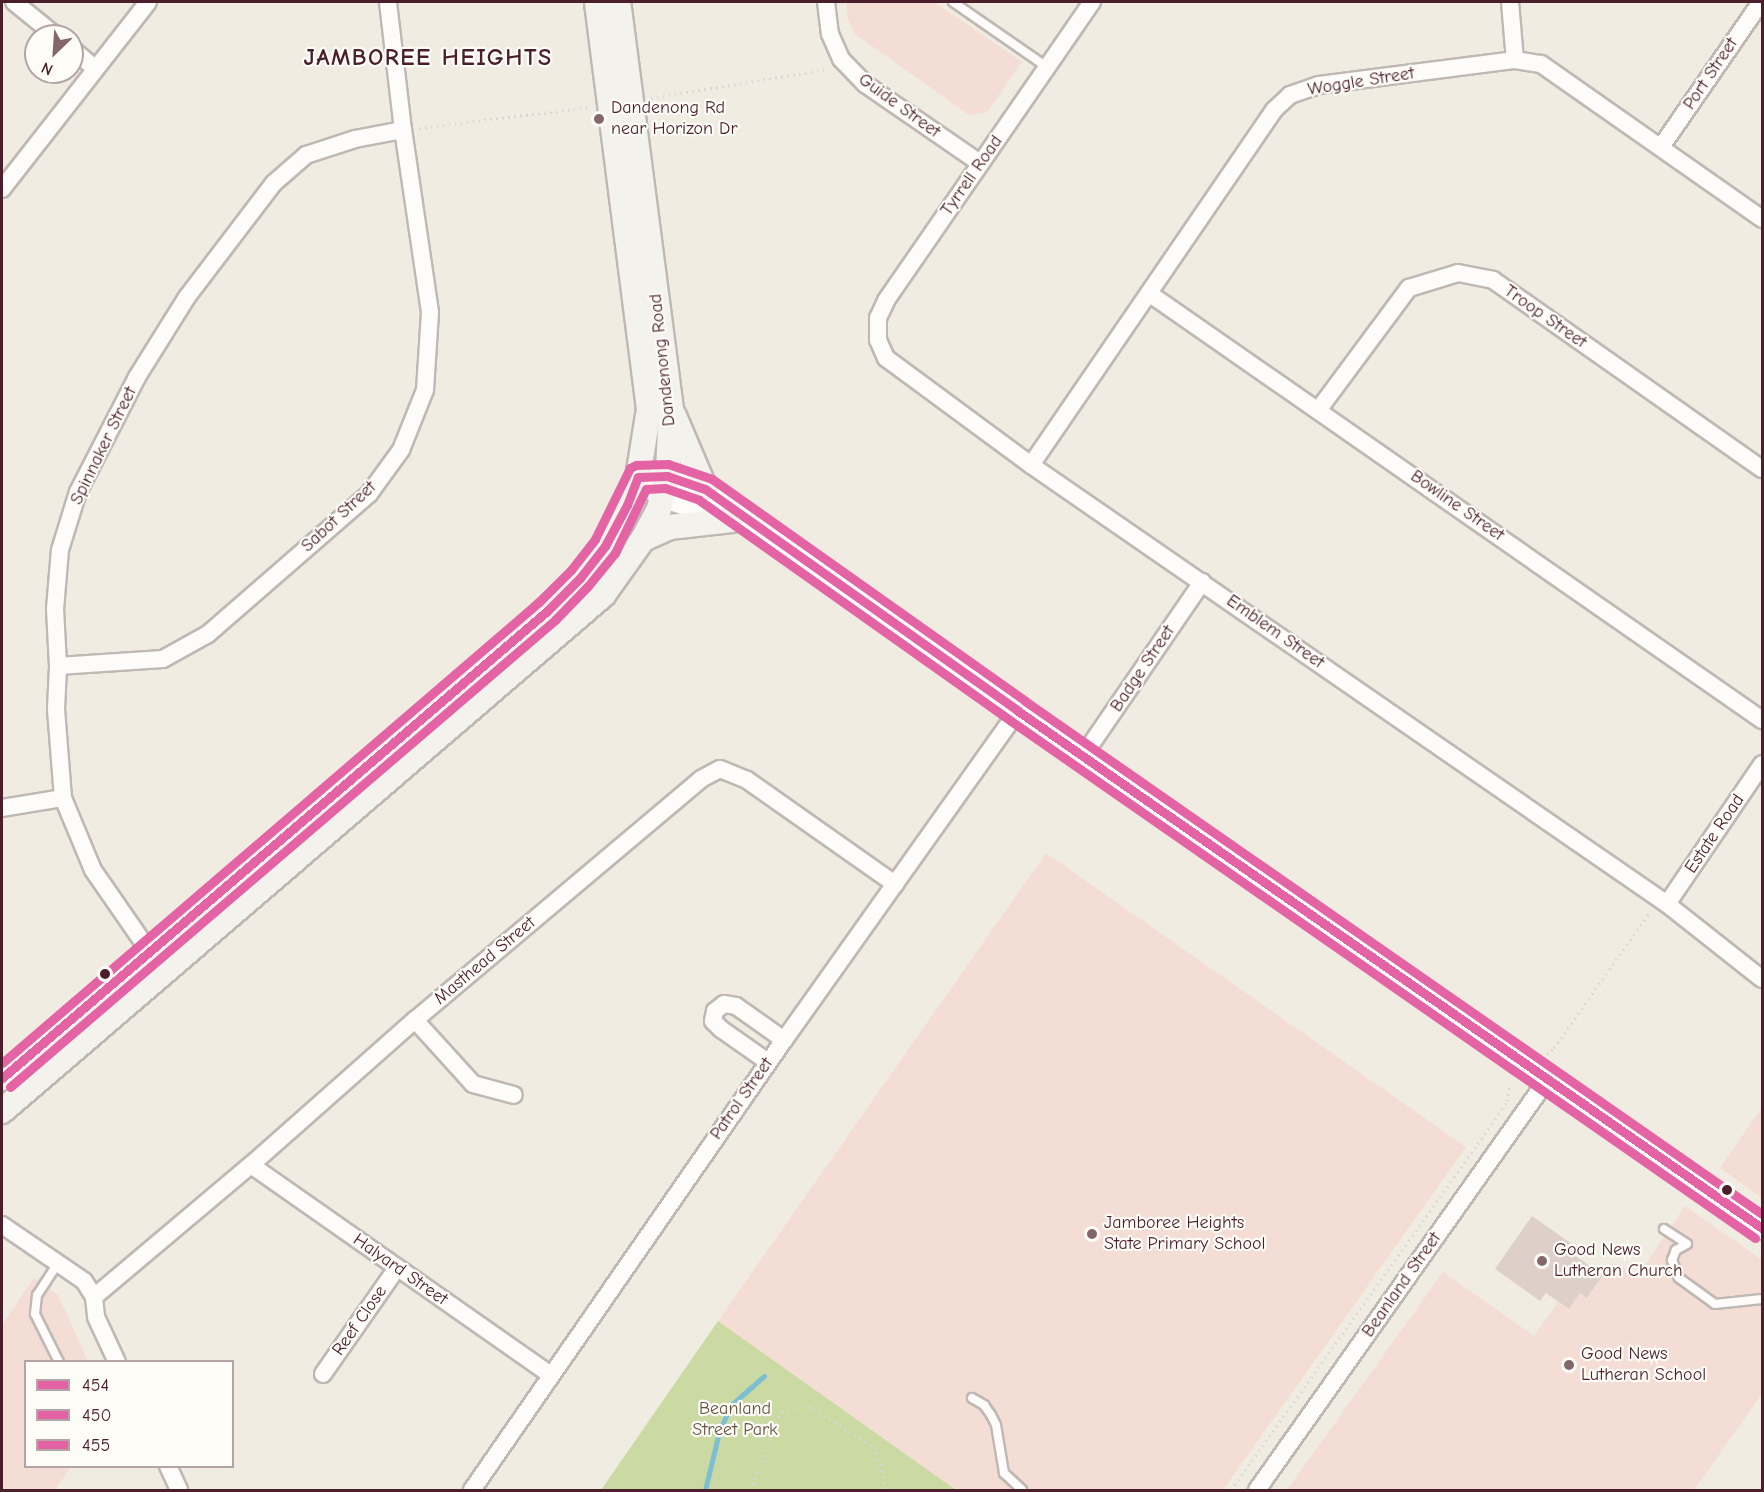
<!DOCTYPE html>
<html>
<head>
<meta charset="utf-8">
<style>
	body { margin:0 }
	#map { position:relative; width:1764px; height:1492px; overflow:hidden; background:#f0ece2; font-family:"Comic Neue",sans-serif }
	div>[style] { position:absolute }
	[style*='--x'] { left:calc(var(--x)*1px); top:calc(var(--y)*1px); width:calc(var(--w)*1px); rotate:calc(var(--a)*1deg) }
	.built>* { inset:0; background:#f4ddd4 }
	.green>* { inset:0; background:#cbd9a3 }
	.stream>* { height:5px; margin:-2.5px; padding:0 2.5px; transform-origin:2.5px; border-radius:2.5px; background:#7dbed2 }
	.building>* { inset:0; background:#ded0c9 }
	.path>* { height:3px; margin-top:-1.5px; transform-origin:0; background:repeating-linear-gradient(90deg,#d9d6d4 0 1.5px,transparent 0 6px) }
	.roads { filter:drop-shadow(2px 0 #bfb8b3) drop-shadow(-2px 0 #bfb8b3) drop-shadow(0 2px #bfb8b3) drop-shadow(0 -2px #bfb8b3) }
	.service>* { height:8px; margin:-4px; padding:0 4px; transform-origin:4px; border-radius:4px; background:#fdfcfb }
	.minor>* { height:16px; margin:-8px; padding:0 8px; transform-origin:8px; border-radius:8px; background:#fdfcfb }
	.tertiary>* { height:21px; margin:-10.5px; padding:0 10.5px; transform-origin:10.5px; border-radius:10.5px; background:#fdfcfb }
	.secondary>* { height:24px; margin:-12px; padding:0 12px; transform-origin:12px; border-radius:12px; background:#f4f2ec }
	.bus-1>* { height:9px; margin:-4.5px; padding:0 4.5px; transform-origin:4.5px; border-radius:4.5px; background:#e463a4 }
	.bus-2>* { height:9px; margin:-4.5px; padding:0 4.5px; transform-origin:4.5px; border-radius:4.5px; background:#e463a4 }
	.bus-3>* { height:9px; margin:-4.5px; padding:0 4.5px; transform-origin:4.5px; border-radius:4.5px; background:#e463a4 }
	.dots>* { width:16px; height:16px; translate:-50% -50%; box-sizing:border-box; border:3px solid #fdfcf7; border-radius:50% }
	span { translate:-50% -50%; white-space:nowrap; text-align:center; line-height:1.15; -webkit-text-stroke:4.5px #fdfcf7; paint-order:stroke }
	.street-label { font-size:18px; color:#4a1f2b }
	.poi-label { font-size:18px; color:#4a1f2b }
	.left { translate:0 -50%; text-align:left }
	.park-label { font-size:18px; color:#675240 }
	.district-label { font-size:24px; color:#4a1f2b; font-weight:700; letter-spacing:1.5px }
	.frame { position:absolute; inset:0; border:3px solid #4a1f2b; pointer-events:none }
	.legend { position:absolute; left:24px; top:1360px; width:210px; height:108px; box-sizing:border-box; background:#fdfcf7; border:2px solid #b5a4a5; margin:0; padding:8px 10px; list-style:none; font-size:18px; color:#4a1f2b }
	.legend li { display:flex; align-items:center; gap:12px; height:30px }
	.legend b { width:30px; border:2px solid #b5a4a5 }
	.north { position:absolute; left:24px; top:24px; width:60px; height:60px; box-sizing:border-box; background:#fdfcf7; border:2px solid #b5a4a5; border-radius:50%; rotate:205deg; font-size:16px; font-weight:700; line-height:24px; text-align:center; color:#4a1f2b }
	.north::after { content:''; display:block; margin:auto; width:21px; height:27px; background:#84676b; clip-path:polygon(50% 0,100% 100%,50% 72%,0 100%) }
</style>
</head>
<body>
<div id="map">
	<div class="built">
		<div style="clip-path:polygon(846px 2px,934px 2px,1022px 62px,987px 112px,969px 115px,855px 34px,848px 19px)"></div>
		<div style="clip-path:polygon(1046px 853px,1466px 1147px,1223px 1490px,956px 1490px,718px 1321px)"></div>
		<div style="clip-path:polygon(1762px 1107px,1762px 1198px,1720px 1168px)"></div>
		<div style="clip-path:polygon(1685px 1206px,1762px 1260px,1762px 1394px,1694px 1490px,1287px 1490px,1443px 1272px,1534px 1336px,1558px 1302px,1569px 1309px,1580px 1293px,1588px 1297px,1611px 1264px,1619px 1264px,1636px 1278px)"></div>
		<div style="clip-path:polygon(34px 1278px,58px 1295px,88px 1361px,26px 1362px,26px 1466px,71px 1467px,55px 1490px,2px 1490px,2px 1325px)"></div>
	</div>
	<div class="green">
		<div style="clip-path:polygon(718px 1321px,956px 1490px,601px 1490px)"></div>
	</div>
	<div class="stream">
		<div style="--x:705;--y:1490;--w:60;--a:-76.4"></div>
		<div style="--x:719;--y:1432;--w:30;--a:-66"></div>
		<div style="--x:731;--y:1405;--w:44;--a:-41.3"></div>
	</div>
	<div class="building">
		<div style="clip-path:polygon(1532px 1216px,1576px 1247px,1571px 1253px,1603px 1275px,1587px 1298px,1580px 1293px,1569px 1309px,1546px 1293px,1540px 1301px,1495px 1269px)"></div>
	</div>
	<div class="path">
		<div style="--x:651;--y:98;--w:179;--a:-9.3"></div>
		<div style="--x:419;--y:128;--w:173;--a:-7"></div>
		<div style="--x:1547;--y:1054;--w:9;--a:-41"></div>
		<div style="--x:1554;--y:1048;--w:166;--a:-54.8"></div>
		<div style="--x:751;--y:1490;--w:85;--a:-69.2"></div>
		<div style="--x:781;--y:1411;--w:28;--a:-10"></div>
		<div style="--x:809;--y:1406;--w:77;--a:32.2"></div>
		<div style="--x:874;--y:1447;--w:45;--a:73.2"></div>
		<div style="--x:1231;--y:1490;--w:425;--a:-54.5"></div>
		<div style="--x:1478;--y:1144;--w:52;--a:-56"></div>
		<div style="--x:1507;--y:1101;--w:15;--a:-82"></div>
	</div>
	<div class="roads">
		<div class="service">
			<div style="--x:953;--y:2;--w:114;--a:34.7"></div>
			<div style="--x:1664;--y:1229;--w:27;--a:33"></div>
			<div style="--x:1687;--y:1244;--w:13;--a:151"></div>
			<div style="--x:1676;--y:1250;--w:11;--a:112"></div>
			<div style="--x:1672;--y:1260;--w:19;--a:69"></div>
			<div style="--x:1679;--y:1278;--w:44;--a:35.8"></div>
			<div style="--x:1715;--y:1304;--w:47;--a:-6.1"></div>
			<div style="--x:58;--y:1263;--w:38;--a:123"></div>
			<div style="--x:37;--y:1295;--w:19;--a:96"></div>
			<div style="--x:35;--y:1314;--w:54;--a:63.4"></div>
			<div style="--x:972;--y:1398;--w:14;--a:30"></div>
			<div style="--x:984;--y:1405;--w:12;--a:55"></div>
			<div style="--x:991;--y:1415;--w:11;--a:63"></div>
			<div style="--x:996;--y:1425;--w:49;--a:80.5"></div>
			<div style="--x:1004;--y:1473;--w:25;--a:43"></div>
		</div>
		<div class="minor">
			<div style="--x:14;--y:2;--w:54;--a:39"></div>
			<div style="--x:826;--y:2;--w:32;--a:83"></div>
			<div style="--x:830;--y:34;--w:27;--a:66"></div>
			<div style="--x:841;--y:59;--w:35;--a:46"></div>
			<div style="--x:865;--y:84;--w:140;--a:34.5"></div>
			<div style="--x:1092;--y:2;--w:363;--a:124.6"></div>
			<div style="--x:886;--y:301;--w:19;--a:115"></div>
			<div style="--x:878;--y:318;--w:22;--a:90"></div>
			<div style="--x:878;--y:340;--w:20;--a:66"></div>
			<div style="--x:886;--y:358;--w:180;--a:36.4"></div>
			<div style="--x:1031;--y:465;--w:773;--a:34.62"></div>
			<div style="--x:1667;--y:904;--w:121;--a:38.3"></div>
			<div style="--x:1510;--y:2;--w:58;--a:85.1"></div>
			<div style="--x:72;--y:49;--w:30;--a:40"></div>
			<div style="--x:1661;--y:147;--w:176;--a:-55.4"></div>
			<div style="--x:2;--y:189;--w:237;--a:-52"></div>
			<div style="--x:1150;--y:294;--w:746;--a:34.84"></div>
			<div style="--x:1319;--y:409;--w:151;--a:-53.4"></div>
			<div style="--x:1409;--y:288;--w:51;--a:-17"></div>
			<div style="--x:1458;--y:273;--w:36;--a:11"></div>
			<div style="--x:1493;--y:280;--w:329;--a:35.1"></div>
			<div style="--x:1031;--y:465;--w:430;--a:-55.6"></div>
			<div style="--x:1274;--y:110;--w:22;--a:-43"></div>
			<div style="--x:1290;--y:95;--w:31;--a:-19"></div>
			<div style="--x:1319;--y:85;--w:198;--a:-7.3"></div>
			<div style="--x:1515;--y:60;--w:26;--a:9"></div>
			<div style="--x:1541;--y:64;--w:270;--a:35"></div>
			<div style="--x:58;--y:666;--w:105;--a:-3.8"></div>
			<div style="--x:163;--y:659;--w:51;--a:-29.1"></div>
			<div style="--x:208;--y:634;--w:213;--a:-41"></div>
			<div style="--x:369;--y:494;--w:54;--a:-54"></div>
			<div style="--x:401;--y:450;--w:65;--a:-68.2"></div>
			<div style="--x:425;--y:390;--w:78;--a:-86.3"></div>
			<div style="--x:430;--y:312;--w:184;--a:-98.4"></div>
			<div style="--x:403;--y:130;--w:129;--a:-96.7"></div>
			<div style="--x:1083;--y:756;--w:211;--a:-55.6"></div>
			<div style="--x:2;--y:808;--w:62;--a:-9.3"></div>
			<div style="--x:1667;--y:904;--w:169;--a:-55.8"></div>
			<div style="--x:156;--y:961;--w:111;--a:-124.7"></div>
			<div style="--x:93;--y:870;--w:78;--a:-112.6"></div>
			<div style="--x:63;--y:798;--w:89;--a:-94.5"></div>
			<div style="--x:56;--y:709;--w:43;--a:-87.3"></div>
			<div style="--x:58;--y:666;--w:57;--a:-93"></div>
			<div style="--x:55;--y:609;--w:59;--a:-85.2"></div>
			<div style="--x:60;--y:550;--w:61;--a:-72.8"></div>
			<div style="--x:78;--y:492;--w:129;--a:-62.8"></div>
			<div style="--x:137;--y:377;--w:94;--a:-58"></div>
			<div style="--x:187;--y:297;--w:143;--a:-52.7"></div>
			<div style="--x:274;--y:183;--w:43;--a:-41.2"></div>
			<div style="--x:306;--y:155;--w:52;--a:-18.1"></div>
			<div style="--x:355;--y:139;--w:49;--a:-10.6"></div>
			<div style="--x:415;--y:1020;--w:86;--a:47.8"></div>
			<div style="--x:473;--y:1084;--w:42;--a:15"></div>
			<div style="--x:768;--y:1062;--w:57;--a:-144.9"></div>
			<div style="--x:721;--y:1029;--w:11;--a:-135"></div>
			<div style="--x:713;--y:1021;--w:10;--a:-79"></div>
			<div style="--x:715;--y:1011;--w:11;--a:-38"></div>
			<div style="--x:724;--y:1004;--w:12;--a:9"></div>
			<div style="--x:736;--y:1006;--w:59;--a:35.3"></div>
			<div style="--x:251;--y:1165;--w:366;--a:35"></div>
			<div style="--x:2;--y:1225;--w:99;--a:34.3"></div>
			<div style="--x:84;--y:1281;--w:19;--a:58"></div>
			<div style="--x:94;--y:1297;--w:20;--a:84"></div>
			<div style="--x:96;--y:1317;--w:50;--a:65"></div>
			<div style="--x:94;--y:1297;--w:205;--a:-40.1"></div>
			<div style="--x:251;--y:1165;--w:219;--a:-41.5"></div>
			<div style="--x:415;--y:1020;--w:374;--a:-40.1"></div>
			<div style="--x:701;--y:779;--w:21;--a:-28"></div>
			<div style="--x:720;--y:769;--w:29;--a:22"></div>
			<div style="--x:747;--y:780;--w:181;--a:35.1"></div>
			<div style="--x:323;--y:1374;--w:129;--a:-55.1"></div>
			<div style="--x:168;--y:1466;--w:26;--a:65"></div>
			<div style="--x:472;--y:1490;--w:548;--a:-55.27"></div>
			<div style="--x:784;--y:1040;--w:404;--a:-54.6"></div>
			<div style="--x:1257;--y:1490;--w:502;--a:-54.73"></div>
		</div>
		<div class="tertiary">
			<div style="--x:638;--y:477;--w:29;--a:-2"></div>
			<div style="--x:667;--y:476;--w:40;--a:18.9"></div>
			<div style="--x:705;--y:489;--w:384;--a:35.3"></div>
			<div style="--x:1018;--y:711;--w:906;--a:34.8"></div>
			<div style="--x:649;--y:487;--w:16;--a:35"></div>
			<div style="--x:662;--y:496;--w:73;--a:19.2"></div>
		</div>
		<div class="secondary">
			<div style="--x:674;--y:416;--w:79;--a:67"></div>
			<div style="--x:643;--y:539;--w:30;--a:-24"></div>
			<div style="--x:670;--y:527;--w:62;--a:-6.4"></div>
			<div style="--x:2;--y:1078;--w:640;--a:-40.44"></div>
			<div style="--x:489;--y:663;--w:125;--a:-43"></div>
			<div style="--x:580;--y:578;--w:41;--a:-52"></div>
			<div style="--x:605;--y:546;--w:47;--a:-61.8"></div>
			<div style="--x:627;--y:505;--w:30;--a:-69"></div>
			<div style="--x:638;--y:477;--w:69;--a:-80.8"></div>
			<div style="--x:649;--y:409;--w:410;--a:-97.3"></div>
			<div style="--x:2;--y:1111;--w:792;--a:-40.65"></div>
			<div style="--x:603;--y:595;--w:69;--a:-54.5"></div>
			<div style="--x:643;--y:539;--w:34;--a:-62"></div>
			<div style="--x:659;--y:509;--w:39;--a:-77"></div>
			<div style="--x:668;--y:471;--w:62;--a:-87.2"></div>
			<div style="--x:671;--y:409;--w:410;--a:-97.4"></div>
		</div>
	</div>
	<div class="bus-1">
		<div style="--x:2;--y:1078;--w:718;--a:-40.59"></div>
		<div style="--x:547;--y:611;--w:47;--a:-45"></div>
		<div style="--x:580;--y:578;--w:41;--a:-52"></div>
		<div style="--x:605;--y:546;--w:47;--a:-61.8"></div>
		<div style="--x:627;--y:505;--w:30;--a:-69"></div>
		<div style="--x:638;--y:477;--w:29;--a:-2"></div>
		<div style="--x:667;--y:476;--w:40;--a:18.9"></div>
		<div style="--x:705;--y:489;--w:384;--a:35.3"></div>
		<div style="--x:1018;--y:711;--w:906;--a:34.8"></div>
	</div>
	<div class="bus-2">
		<div style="--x:10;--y:1087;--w:718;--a:-40.59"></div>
		<div style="--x:555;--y:620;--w:47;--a:-45.9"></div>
		<div style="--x:588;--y:586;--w:43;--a:-50.7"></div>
		<div style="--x:615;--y:553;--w:71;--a:-64.2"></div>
		<div style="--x:646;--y:489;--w:19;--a:-3"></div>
		<div style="--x:665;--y:488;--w:36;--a:19"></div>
		<div style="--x:699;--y:500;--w:382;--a:35.3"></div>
		<div style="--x:1011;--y:721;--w:906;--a:34.8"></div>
	</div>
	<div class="bus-3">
		<div style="--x:2;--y:1063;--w:708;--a:-40.65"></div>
		<div style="--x:539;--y:602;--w:45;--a:-45"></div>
		<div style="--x:571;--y:570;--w:39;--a:-52"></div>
		<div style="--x:595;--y:539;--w:79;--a:-63.8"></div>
		<div style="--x:630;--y:468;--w:7;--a:-27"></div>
		<div style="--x:636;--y:465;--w:32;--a:-2"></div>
		<div style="--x:668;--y:464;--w:46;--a:18.8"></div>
		<div style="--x:712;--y:479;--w:384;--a:35.3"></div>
		<div style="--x:1025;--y:701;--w:898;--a:34.84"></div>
	</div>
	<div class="dots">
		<div style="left:599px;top:119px;background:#84676b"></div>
		<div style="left:105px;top:974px;background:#4a1f2b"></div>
		<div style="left:1727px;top:1190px;background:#4a1f2b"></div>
		<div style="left:1092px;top:1234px;background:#84676b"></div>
		<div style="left:1542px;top:1261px;background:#84676b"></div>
		<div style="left:1569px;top:1365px;background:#84676b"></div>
	</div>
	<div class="street-label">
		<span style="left:1711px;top:74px;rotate:-56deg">Port Street</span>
		<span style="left:1361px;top:82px;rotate:-9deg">Woggle Street</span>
		<span style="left:899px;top:106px;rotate:36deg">Guide Street</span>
		<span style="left:972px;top:176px;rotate:-55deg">Tyrrell Road</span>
		<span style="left:1545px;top:317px;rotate:35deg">Troop Street</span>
		<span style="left:663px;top:360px;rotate:-96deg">Dandenong Road</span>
		<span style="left:104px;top:446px;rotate:-64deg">Spinnaker Street</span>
		<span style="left:1457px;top:506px;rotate:35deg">Bowline Street</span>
		<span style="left:339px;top:517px;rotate:-43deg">Sabot Street</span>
		<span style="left:1275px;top:632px;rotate:35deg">Emblem Street</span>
		<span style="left:1143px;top:669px;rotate:-56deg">Badge Street</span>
		<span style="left:1715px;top:834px;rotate:-56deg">Estate Road</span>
		<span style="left:485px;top:961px;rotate:-40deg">Masthead Street</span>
		<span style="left:742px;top:1099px;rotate:-55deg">Patrol Street</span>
		<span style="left:400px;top:1270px;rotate:35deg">Halyard Street</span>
		<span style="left:1402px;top:1285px;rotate:-55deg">Beanland Street</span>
		<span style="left:360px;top:1321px;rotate:-55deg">Reef Close</span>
	</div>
	<div class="poi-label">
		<span class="left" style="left:611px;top:119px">Dandenong Rd<br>near Horizon Dr</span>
		<span class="left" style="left:1104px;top:1234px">Jamboree Heights<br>State Primary School</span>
		<span class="left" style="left:1554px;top:1261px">Good News<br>Lutheran Church</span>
		<span class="left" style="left:1581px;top:1365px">Good News<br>Lutheran School</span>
	</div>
	<div class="park-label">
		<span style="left:735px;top:1420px">Beanland<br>Street Park</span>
	</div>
	<div class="district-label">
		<span style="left:428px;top:58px">JAMBOREE HEIGHTS</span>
	</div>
	<div class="frame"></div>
	<ul class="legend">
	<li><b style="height:8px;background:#e463a4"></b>454</li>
	<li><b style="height:8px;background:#e463a4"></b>450</li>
	<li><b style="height:8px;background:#e463a4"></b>455</li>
	</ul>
	<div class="north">N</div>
</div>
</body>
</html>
